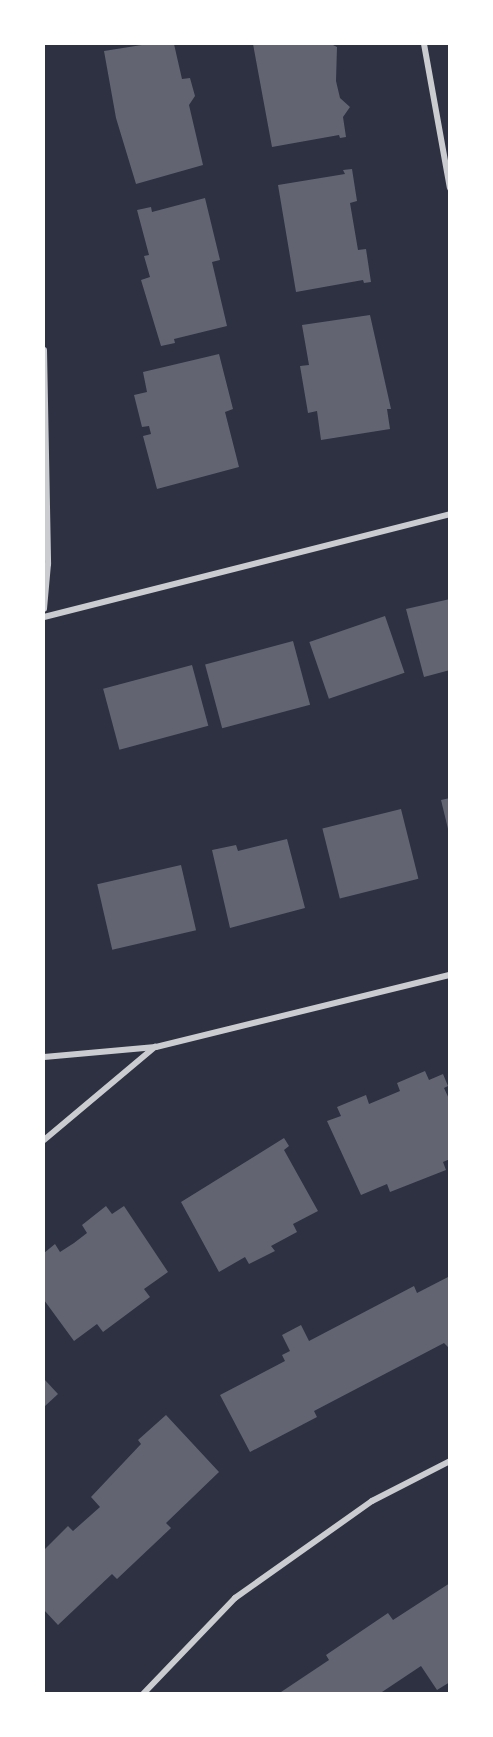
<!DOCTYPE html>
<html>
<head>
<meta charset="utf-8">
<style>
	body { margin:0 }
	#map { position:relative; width:493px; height:1737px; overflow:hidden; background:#2d3142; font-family:"PT Serif",serif }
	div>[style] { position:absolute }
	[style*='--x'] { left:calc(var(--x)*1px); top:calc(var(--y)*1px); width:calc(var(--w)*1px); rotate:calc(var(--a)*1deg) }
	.building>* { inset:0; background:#626471; transform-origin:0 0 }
	.minor>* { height:6px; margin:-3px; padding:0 3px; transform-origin:3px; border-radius:3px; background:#caccd0 }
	span { translate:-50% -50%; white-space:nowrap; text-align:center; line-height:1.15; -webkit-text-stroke:4.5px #fff; paint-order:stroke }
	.frame { position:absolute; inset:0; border:45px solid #fff; pointer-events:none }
</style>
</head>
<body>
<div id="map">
	<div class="building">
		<div style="clip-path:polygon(148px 44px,174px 44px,182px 79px,190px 78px,195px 96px,189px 105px,203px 165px,136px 184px,116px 118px,104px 51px)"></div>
		<div style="clip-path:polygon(253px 44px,331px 44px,337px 47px,336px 81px,340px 98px,350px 107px,343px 117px,346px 137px,340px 138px,339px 135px,272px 147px)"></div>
		<div style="clip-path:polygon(352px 169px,357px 201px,350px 203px,358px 250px,366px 249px,371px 282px,364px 283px,363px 280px,296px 292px,278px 185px,345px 174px,343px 170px)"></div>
		<div style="clip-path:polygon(205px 198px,220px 260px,212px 262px,227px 326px,174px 339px,175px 343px,161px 346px,141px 280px,150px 277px,144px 256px,149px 255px,137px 210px,151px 207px,152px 212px)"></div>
		<div style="clip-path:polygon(370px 315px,391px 409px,387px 409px,390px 429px,321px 440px,317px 411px,308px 413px,300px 366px,309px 365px,302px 325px)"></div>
		<div style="clip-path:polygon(219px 354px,233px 409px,225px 412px,239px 467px,157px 489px,143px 436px,151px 434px,149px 426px,142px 427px,134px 395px,147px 392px,143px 372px)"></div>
		<div style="clip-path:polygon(450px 599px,450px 670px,424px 677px,406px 609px)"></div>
		<div style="left:385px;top:616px;width:60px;height:80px;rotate:71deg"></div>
		<div style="left:293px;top:641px;width:66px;height:91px;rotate:75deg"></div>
		<div style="left:192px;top:665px;width:63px;height:92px;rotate:75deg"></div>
		<div style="clip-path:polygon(450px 798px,450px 833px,449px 833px,441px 800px)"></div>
		<div style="left:401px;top:809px;width:72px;height:81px;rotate:76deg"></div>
		<div style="clip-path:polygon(287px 839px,305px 908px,230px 928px,212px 850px,236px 845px,238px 851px)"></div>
		<div style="left:181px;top:865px;width:67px;height:86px;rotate:77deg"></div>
		<div style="clip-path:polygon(425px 1071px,429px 1080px,443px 1074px,448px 1086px,444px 1088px,450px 1101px,450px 1159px,443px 1162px,446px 1170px,390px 1192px,387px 1184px,361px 1195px,327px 1121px,341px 1116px,337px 1107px,366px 1095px,369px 1104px,400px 1091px,397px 1083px)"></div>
		<div style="clip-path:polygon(284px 1138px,289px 1146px,284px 1150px,318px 1211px,293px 1224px,297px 1232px,271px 1246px,275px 1251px,249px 1264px,245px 1257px,219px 1272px,181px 1202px)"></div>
		<div style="clip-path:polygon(106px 1206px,112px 1214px,124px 1206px,168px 1272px,144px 1289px,150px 1297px,103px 1332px,97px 1324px,74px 1341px,44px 1300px,44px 1253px,55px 1244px,60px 1252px,74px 1243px,87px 1233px,82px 1225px)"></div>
		<div style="clip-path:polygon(450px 1276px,450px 1349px,444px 1343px,314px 1411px,317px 1417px,250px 1452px,220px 1395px,285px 1361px,282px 1355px,290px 1351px,282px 1335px,301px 1325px,309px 1341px,414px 1286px,417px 1293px)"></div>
		<div style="clip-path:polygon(44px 1379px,58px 1394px,44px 1407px)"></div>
		<div style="clip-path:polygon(166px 1415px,219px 1472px,166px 1523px,171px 1528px,117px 1579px,112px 1574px,58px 1625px,44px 1610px,44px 1550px,68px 1526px,73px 1531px,100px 1507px,91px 1497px,141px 1444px,138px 1440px)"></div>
		<div style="clip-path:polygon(450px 1583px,450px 1682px,437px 1690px,421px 1666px,379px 1694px,278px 1694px,329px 1660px,326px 1655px,388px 1613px,393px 1620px)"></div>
	</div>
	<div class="minor">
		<div style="--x:424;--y:44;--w:146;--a:79.8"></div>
		<div style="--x:44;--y:350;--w:214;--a:88.9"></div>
		<div style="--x:48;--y:564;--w:45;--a:95.1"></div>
		<div style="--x:44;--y:617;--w:419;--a:-14.2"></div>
		<div style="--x:44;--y:1057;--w:112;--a:-5.1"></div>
		<div style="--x:156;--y:1047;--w:303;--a:-13.8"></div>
		<div style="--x:44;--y:1140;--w:145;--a:-40"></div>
		<div style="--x:143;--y:1694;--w:133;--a:-46.2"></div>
		<div style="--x:235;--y:1598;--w:168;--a:-35.3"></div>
		<div style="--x:372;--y:1501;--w:88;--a:-27.1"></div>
	</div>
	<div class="frame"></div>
</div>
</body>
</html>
